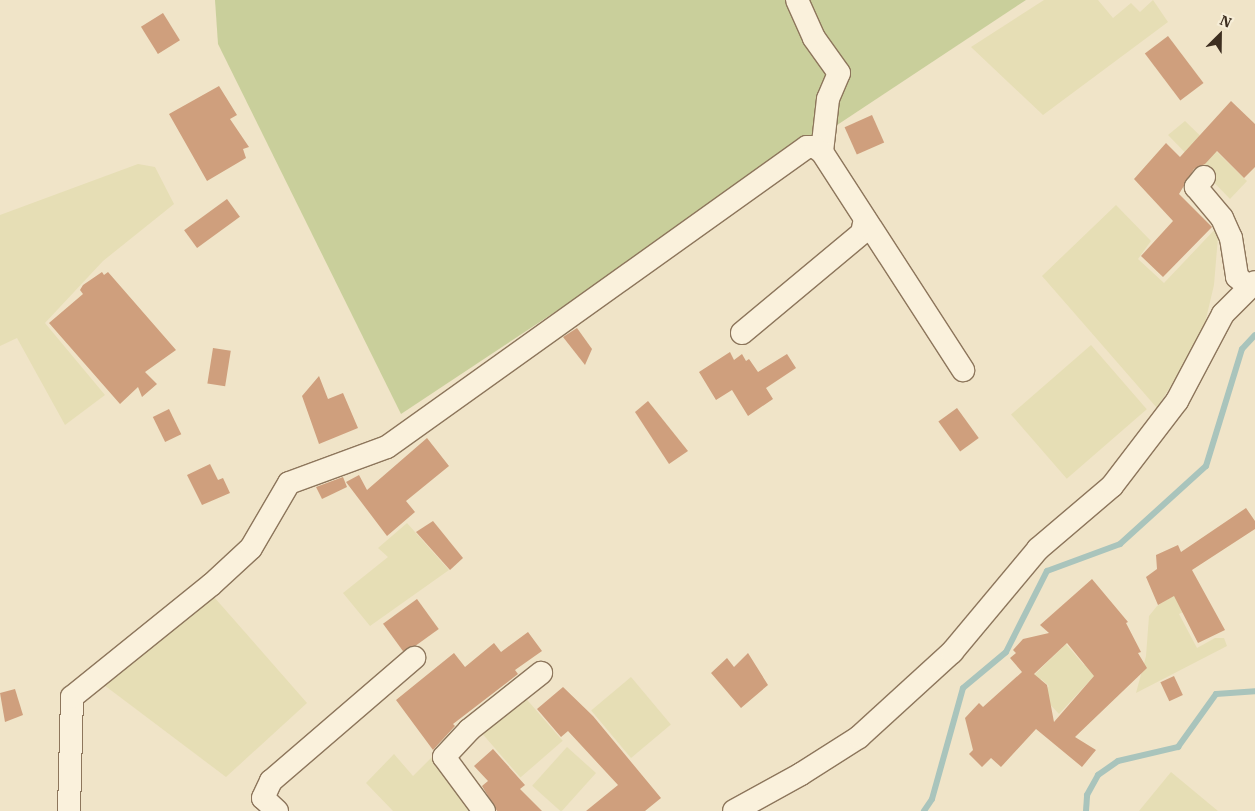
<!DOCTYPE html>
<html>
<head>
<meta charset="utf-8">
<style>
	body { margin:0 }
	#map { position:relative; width:1255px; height:811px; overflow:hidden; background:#f0e4c8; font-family:"IBM Plex Serif",serif }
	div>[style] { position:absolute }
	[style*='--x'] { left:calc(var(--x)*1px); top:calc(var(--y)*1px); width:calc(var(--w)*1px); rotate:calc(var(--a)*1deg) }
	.farmland>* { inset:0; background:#e6deb5; transform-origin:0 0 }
	.green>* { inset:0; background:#c9cf9b }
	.stream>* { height:6px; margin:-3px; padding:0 3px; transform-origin:3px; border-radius:3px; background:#a9c4bc }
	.building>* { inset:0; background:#cf9f7d; transform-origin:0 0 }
	.roads { filter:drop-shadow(1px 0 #8d765c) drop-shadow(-1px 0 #8d765c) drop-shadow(0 1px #8d765c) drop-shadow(0 -1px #8d765c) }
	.minor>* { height:22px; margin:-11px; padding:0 11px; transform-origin:11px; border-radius:11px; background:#faf1dc }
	span { translate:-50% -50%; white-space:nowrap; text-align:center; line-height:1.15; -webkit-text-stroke:4px #f7eed8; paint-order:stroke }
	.north { position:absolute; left:1195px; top:10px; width:50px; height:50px; -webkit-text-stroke:4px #f7eed8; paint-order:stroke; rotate:23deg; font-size:14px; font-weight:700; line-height:20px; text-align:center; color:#3d2e20 }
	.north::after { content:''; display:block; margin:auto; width:18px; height:22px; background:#3d2e20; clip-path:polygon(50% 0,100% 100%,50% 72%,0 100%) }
</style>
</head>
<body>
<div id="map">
	<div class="farmland">
		<div style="clip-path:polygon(1044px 0,1098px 0,1113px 18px,1131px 3px,1140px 12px,1153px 0,1168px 22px,1043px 115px,971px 47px)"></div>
		<div style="clip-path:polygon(1185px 121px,1247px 181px,1230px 199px,1168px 135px)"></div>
		<div style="clip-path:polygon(138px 164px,155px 167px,174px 204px,103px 261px,45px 323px,105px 395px,65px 425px,17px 338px,0 346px,0 215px)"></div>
		<div style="clip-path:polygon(1116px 205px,1151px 241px,1138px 259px,1164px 283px,1219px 225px,1214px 285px,1202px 336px,1157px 408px,1042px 276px)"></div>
		<div style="left:1091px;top:345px;width:85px;height:106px;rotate:49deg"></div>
		<div style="clip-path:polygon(407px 523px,449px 570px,370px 626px,343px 593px,388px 557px,378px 548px)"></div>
		<div style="clip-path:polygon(1176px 594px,1196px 606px,1179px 614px,1197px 648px,1215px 638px,1224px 638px,1227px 646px,1136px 693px,1146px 656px,1149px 616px,1157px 606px)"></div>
		<div style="clip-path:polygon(214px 597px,307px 703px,226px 777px,104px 685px)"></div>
		<div style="clip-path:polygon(1066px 644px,1084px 665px,1100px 651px,1106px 663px,1059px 714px,1043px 697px,1042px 693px,1049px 686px,1041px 679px,1034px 686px,1028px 681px)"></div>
		<div style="left:631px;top:677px;width:62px;height:52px;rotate:50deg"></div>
		<div style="left:522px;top:694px;width:62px;height:56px;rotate:49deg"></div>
		<div style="left:567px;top:747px;width:39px;height:52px;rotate:42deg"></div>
		<div style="clip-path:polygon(394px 754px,413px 776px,432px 757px,478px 811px,393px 811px,366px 783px)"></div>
		<div style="clip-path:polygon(1171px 772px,1218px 811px,1139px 811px)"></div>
	</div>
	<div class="green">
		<div style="clip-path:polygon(215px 0,1026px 0,401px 414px,218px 44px)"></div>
	</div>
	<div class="stream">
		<div style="--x:924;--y:811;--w:14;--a:-56"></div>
		<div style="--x:932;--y:799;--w:115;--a:-74.4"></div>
		<div style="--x:963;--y:688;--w:56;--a:-39.9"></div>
		<div style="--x:1006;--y:652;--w:91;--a:-63.2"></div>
		<div style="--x:1047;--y:571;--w:78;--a:-20.3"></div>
		<div style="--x:1120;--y:544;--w:116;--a:-42.2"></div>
		<div style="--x:1206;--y:466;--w:122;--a:-72.9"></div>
		<div style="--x:1242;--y:349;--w:19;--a:-47"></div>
		<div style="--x:1086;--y:811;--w:16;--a:-86"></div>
		<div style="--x:1087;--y:795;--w:23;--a:-61"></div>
		<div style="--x:1098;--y:775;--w:24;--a:-35"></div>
		<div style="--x:1118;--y:761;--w:62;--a:-13.1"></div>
		<div style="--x:1178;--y:747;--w:65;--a:-54.4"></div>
		<div style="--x:1216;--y:694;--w:39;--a:-4"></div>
	</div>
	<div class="building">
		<div style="left:163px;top:13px;width:32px;height:26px;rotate:58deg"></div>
		<div style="left:1168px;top:36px;width:59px;height:29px;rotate:53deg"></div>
		<div style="clip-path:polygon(219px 86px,237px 115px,230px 119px,249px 147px,243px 149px,246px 158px,207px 181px,169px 114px)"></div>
		<div style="clip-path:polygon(1231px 101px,1255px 124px,1255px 167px,1244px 178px,1217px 151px,1205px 164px,1194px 169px,1179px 194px,1212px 227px,1163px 277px,1141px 256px,1173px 221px,1134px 179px,1166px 143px,1180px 157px)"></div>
		<div style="left:872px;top:115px;width:30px;height:30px;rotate:66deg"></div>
		<div style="left:227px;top:199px;width:22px;height:53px;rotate:54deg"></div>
		<div style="clip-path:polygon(102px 272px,104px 275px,108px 272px,176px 350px,145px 372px,157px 384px,142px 397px,138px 387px,120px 404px,49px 323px,83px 294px,80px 290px,83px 285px)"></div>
		<div style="clip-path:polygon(577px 328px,592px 349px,585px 365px,563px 337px)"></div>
		<div style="left:213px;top:348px;width:18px;height:36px;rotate:9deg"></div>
		<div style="clip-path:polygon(730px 352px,734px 360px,742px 354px,746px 361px,749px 359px,758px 372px,787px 354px,796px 368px,766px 388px,773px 399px,748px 416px,732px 390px,716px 400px,699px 372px)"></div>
		<div style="clip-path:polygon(319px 376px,328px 399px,343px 393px,358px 428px,319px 444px,302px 396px)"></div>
		<div style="clip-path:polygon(648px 401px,688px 451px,669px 464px,635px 412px)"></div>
		<div style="left:957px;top:408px;width:37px;height:23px;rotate:54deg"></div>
		<div style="left:169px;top:409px;width:28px;height:18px;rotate:64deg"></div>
		<div style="clip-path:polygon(427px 438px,449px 466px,406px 501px,415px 512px,387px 536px,346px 482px,359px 475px,367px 490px)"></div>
		<div style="clip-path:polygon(210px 464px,218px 480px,223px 478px,230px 493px,202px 505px,187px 475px)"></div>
		<div style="clip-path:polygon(343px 477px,347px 487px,322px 499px,316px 487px)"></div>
		<div style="clip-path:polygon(1246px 508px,1255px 521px,1255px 529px,1192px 570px,1225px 630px,1198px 643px,1174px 596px,1158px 605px,1146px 577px,1157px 569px,1156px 555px,1178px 545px,1181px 552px)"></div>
		<div style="clip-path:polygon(433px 521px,463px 558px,450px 570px,416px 532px)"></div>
		<div style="clip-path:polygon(evenodd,1092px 579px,1128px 622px,1126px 623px,1141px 652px,1138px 653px,1147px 668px,1075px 737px,1096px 750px,1082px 767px,1036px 729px,1001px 767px,991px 758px,982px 767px,969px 754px,973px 750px,965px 718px,979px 703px,983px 707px,1022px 672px,1010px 658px,1016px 653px,1013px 650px,1023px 639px,1049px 633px,1040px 625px,1092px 579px,1067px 643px,1094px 676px,1054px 722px,1047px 685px,1034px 674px,1067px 643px)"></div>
		<div style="left:417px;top:599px;width:37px;height:42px;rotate:54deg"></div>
		<div style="clip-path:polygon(528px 632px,542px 651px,515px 670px,518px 674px,453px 724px,455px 726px,433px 750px,396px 700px,454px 653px,465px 667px,494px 643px,501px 652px)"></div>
		<div style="clip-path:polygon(748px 653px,768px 685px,741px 708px,711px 673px,727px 658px,734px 667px)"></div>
		<div style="left:1174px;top:676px;width:21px;height:15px;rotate:65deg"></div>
		<div style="clip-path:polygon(563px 687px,593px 716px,661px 798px,645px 811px,586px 811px,618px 785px,568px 731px,561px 737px,537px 709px)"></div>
		<div style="clip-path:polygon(15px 689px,23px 715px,5px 722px,0 693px)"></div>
		<div style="clip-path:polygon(493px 749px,525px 785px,520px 789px,542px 811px,497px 811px,482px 786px,488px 781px,474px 766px)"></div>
	</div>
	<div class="roads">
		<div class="minor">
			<div style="--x:797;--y:0;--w:42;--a:65.9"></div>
			<div style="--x:814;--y:38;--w:43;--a:54.5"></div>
			<div style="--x:839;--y:73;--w:28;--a:113"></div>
			<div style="--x:828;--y:99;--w:53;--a:96.5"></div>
			<div style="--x:1204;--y:177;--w:13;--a:129"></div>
			<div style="--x:1196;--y:187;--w:40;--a:50"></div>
			<div style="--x:1222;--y:218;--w:22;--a:66"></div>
			<div style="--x:1231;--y:238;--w:39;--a:81"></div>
			<div style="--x:1237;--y:277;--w:14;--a:39"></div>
			<div style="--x:742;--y:333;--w:156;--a:-39.8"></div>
			<div style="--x:862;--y:233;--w:14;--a:-78"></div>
			<div style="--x:69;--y:811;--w:114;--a:-88.5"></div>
			<div style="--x:72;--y:697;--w:179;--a:-38.9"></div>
			<div style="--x:211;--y:585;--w:54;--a:-42.8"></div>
			<div style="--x:251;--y:548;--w:75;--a:-59.7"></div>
			<div style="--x:289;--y:483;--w:104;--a:-20.2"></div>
			<div style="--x:387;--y:447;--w:516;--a:-35.54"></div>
			<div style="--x:807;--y:147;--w:8;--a:0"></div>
			<div style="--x:815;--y:147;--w:9;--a:36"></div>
			<div style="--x:822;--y:152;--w:260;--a:57.1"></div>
			<div style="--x:277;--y:811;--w:19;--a:-137"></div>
			<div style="--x:263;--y:798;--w:19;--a:-65"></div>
			<div style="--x:271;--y:781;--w:189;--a:-40.7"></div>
			<div style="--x:484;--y:811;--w:67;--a:-126.5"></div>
			<div style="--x:444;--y:757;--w:37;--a:-47"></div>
			<div style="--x:469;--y:730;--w:92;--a:-38.4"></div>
			<div style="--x:734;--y:811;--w:77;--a:-28.9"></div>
			<div style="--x:801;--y:774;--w:69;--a:-32.5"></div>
			<div style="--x:859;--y:737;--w:126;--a:-42.4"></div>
			<div style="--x:952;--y:652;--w:134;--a:-50.1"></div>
			<div style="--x:1038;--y:549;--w:97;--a:-40.4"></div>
			<div style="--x:1112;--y:486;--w:107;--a:-52.6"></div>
			<div style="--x:1177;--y:401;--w:98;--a:-62.1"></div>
			<div style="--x:1223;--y:314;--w:45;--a:-45"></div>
		</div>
	</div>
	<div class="north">N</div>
</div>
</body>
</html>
